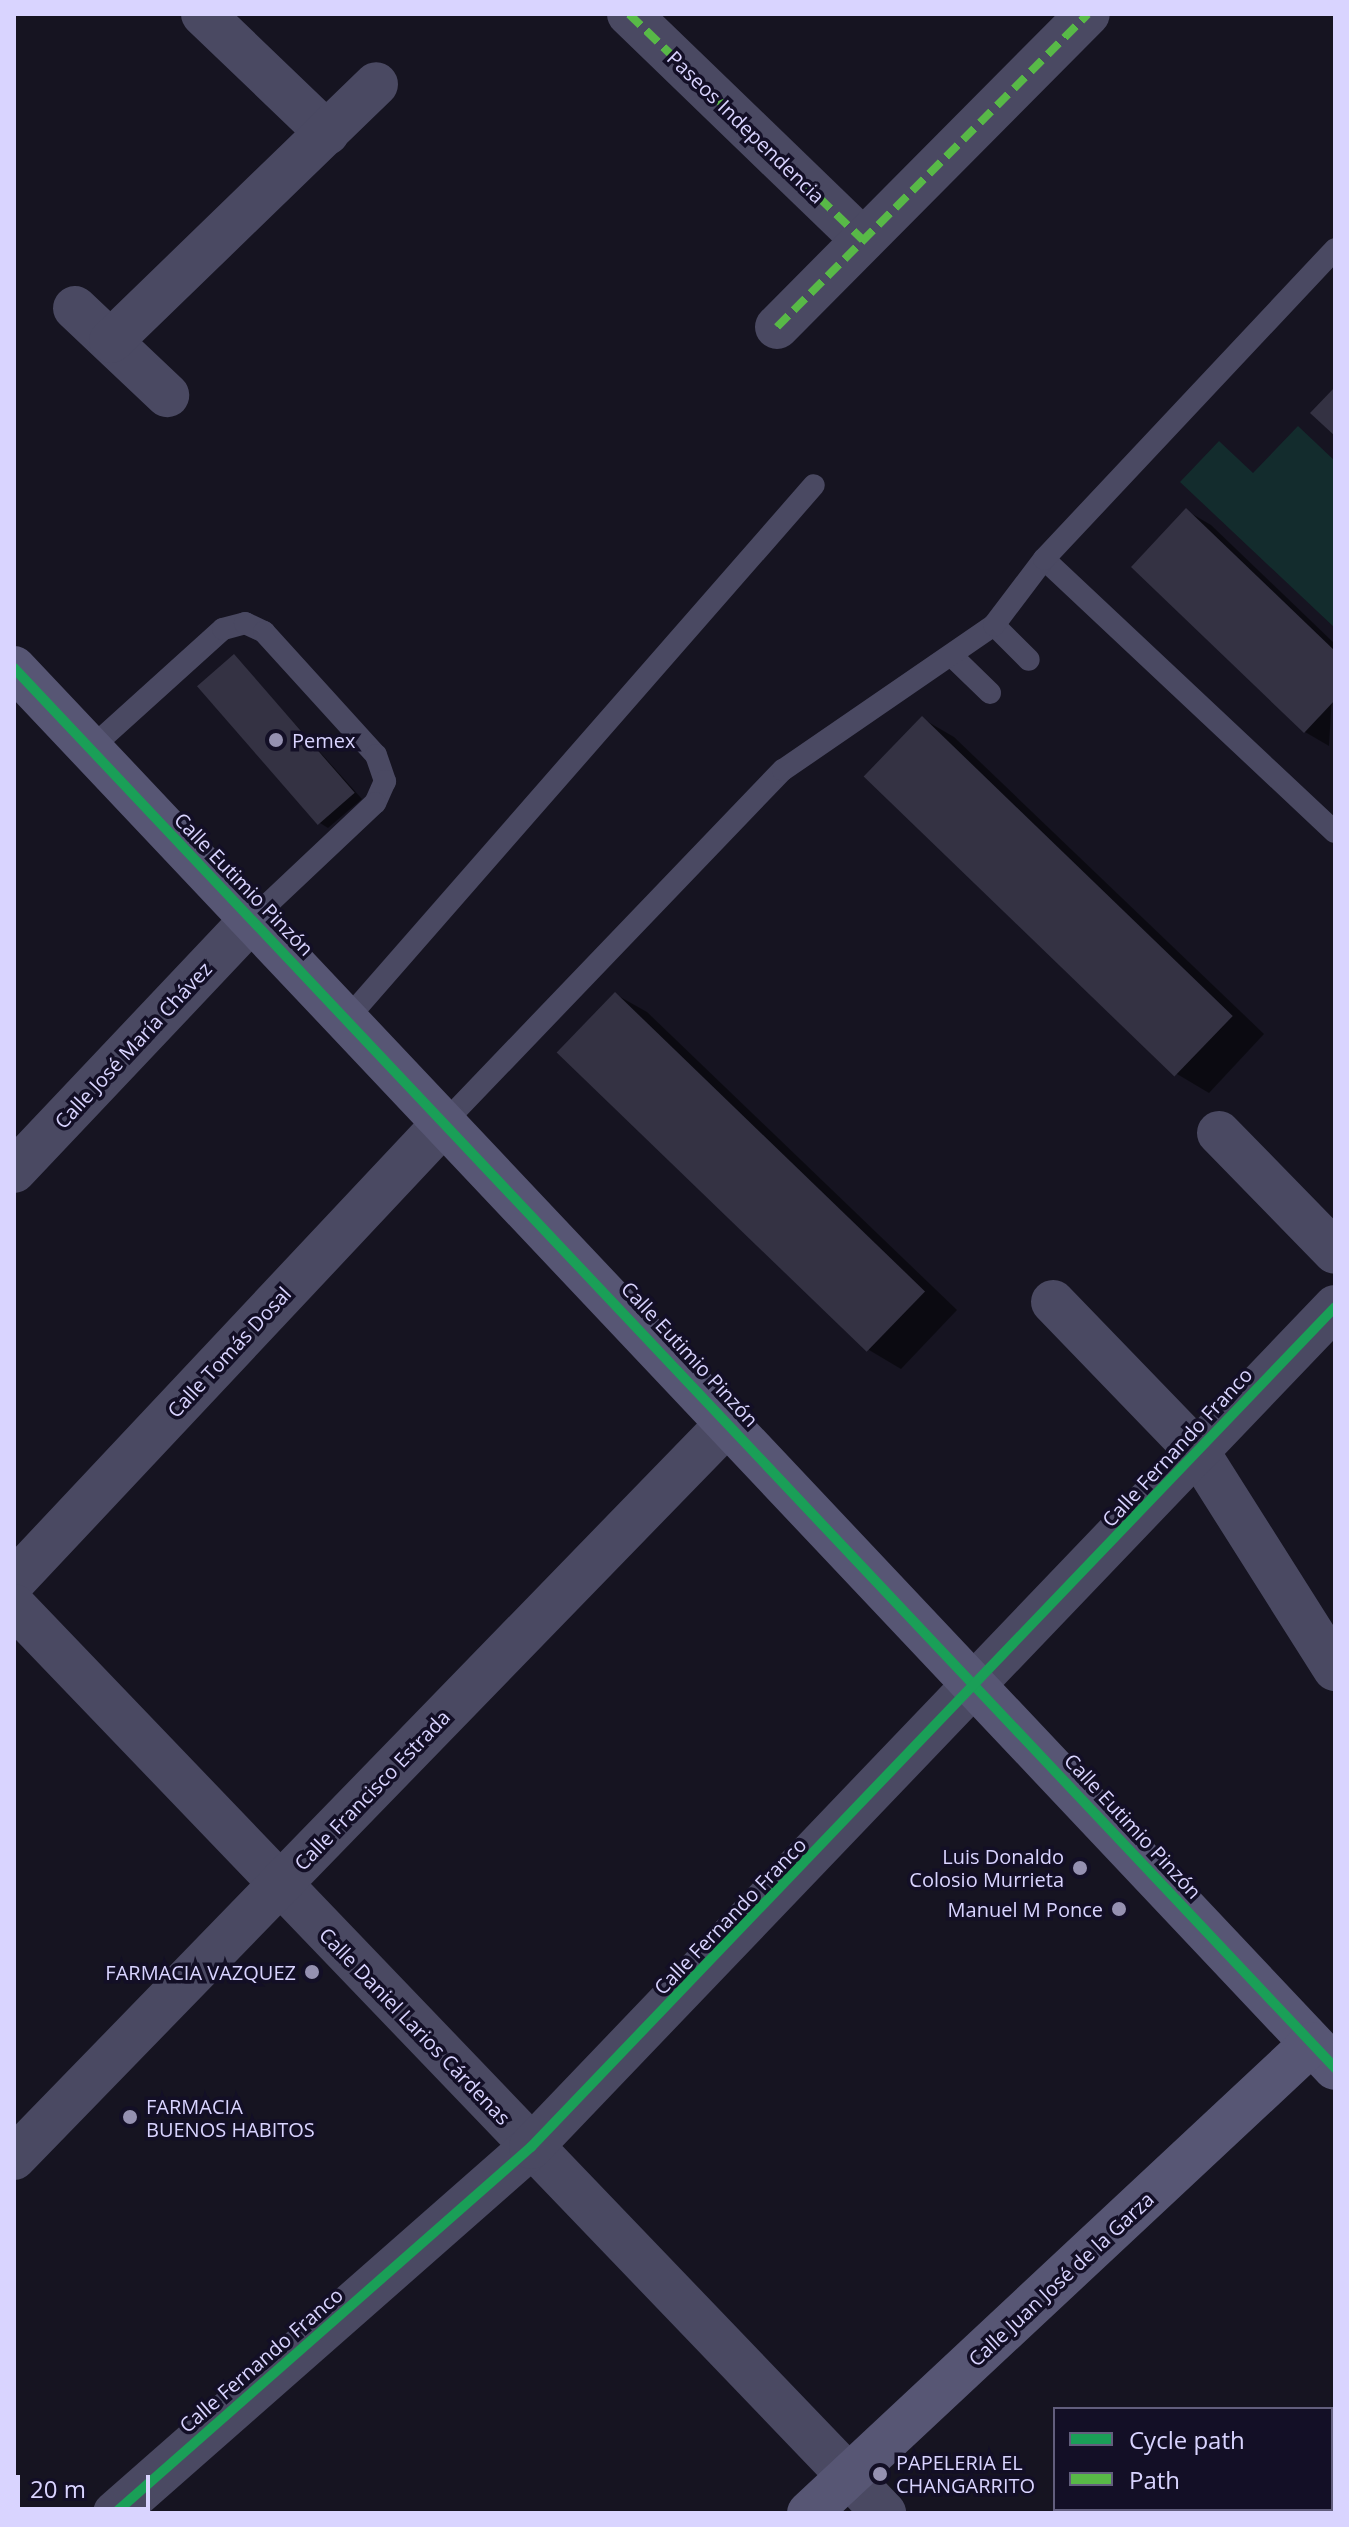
<!DOCTYPE html>
<html>
<head>
<meta charset="utf-8">
<style>
	body { margin:0 }
	#map { position:relative; width:1349px; height:2527px; overflow:hidden; background:#161421; font-family:"Open Sans",sans-serif }
	div>[style] { position:absolute }
	[style*='--x'] { left:calc(var(--x)*1px); top:calc(var(--y)*1px); width:calc(var(--w)*1px); rotate:calc(var(--a)*1deg) }
	.green>* { inset:0; background:#132c2d }
	.shadow>* { inset:0; background:#0007 }
	.building>* { inset:0; background:#343243; transform-origin:0 0 }
	.lane>* { height:22px; margin:-11px; padding:0 11px; transform-origin:11px; border-radius:11px; background:#4a4962 }
	.street>* { height:44px; margin:-22px; padding:0 22px; transform-origin:22px; border-radius:22px; background:#4a4962 }
	.secondary>* { height:44px; margin:-22px; padding:0 22px; transform-origin:22px; border-radius:22px; background:#575674 }
	.quiet>* { height:8px; margin-top:-4px; transform-origin:0; background:repeating-linear-gradient(90deg,#58b947 0 16px,transparent 0 24px) }
	.cycleway>* { height:10px; margin:-5px; padding:0 5px; transform-origin:5px; border-radius:5px; background:#1a9f57 }
	.dots>* { width:22px; height:22px; translate:-50% -50%; box-sizing:border-box; border:4px solid #130f26; border-radius:50% }
	span { translate:-50% -50%; white-space:nowrap; text-align:center; line-height:1.15; -webkit-text-stroke:7px #130f26; paint-order:stroke }
	.street-label { font-size:20px; color:#d9d4ff }
	.poi-label { font-size:20px; color:#d9d4ff }
	.left { translate:0 -50%; text-align:left }
	.right { translate:-100% -50%; text-align:right }
	.frame { position:absolute; inset:0; border:16px solid #d9d4ff; pointer-events:none }
	.legend { position:absolute; left:1053px; top:2407px; width:280px; height:104px; box-sizing:border-box; background:#130f26; border:2px solid #625e7d; margin:0; padding:10px 14px; list-style:none; font-size:24px; color:#d9d4ff }
	.legend li { display:flex; align-items:center; gap:16px; height:40px }
	.legend b { width:40px; border:2px solid #625e7d }
	.scale { position:absolute; left:16px; top:2475px; width:134px; height:36px; box-sizing:border-box; border:4px solid #d9d4ff; border-top:0; padding-left:10px; font-size:24px; line-height:28px; white-space:nowrap; color:#d9d4ff; -webkit-text-stroke:6px #130f26; paint-order:stroke }
</style>
</head>
<body>
<div id="map">
	<div class="green">
		<div style="clip-path:polygon(1298px 426px,1335px 461px,1335px 628px,1180px 482px,1219px 441px,1253px 473px)"></div>
	</div>
	<div class="shadow">
		<div style="clip-path:polygon(1187px 511px,1211px 525px,1335px 644px,1329px 746px,1305px 732px)"></div>
		<div style="clip-path:polygon(234px 656px,362px 799px,328px 828px,320px 823px)"></div>
		<div style="clip-path:polygon(923px 719px,954px 737px,1264px 1034px,1209px 1093px,1177px 1074px)"></div>
		<div style="clip-path:polygon(615px 994px,647px 1012px,957px 1310px,901px 1369px,869px 1350px)"></div>
	</div>
	<div class="building">
		<div style="clip-path:polygon(1335px 387px,1335px 436px,1310px 413px)"></div>
		<div style="clip-path:polygon(1186px 508px,1335px 651px,1335px 700px,1304px 733px,1131px 567px)"></div>
		<div style="left:234px;top:654px;width:184px;height:49px;rotate:49deg"></div>
		<div style="left:922px;top:716px;width:432px;height:84px;rotate:44deg"></div>
		<div style="left:615px;top:992px;width:431px;height:84px;rotate:44deg"></div>
	</div>
	<div class="lane">
		<div style="--x:1044;--y:559;--w:399;--a:43.2"></div>
		<div style="--x:994;--y:625;--w:49;--a:45"></div>
		<div style="--x:952;--y:656;--w:53;--a:44.2"></div>
		<div style="--x:90;--y:749;--w:179;--a:-42.1"></div>
		<div style="--x:223;--y:629;--w:23;--a:-15"></div>
		<div style="--x:245;--y:623;--w:21;--a:25"></div>
		<div style="--x:264;--y:632;--w:166;--a:47.7"></div>
		<div style="--x:376;--y:755;--w:28;--a:71"></div>
		<div style="--x:385;--y:781;--w:24;--a:114"></div>
		<div style="--x:375;--y:803;--w:169;--a:136.7"></div>
		<div style="--x:347;--y:1019;--w:709;--a:-48.83"></div>
		<div style="--x:445;--y:1122;--w:488;--a:-46.2"></div>
		<div style="--x:783;--y:770;--w:256;--a:-34.5"></div>
		<div style="--x:994;--y:625;--w:83;--a:-52.9"></div>
		<div style="--x:1044;--y:559;--w:425;--a:-46.8"></div>
	</div>
	<div class="street">
		<div style="--x:203;--y:14;--w:172;--a:43.8"></div>
		<div style="--x:629;--y:14;--w:325;--a:44"></div>
		<div style="--x:75;--y:308;--w:127;--a:43.4"></div>
		<div style="--x:777;--y:327;--w:441;--a:-45.2"></div>
		<div style="--x:111;--y:341;--w:369;--a:-44.1"></div>
		<div style="--x:1219;--y:1133;--w:166;--a:45.7"></div>
		<div style="--x:14;--y:1171;--w:347;--a:-46.6"></div>
		<div style="--x:1053;--y:1302;--w:207;--a:46"></div>
		<div style="--x:1197;--y:1451;--w:258;--a:57.7"></div>
		<div style="--x:14;--y:1581;--w:630;--a:-46.8"></div>
		<div style="--x:14;--y:1606;--w:1257;--a:46.19"></div>
		<div style="--x:14;--y:2158;--w:1026;--a:-45.83"></div>
		<div style="--x:115;--y:2513;--w:554;--a:-41.34"></div>
		<div style="--x:531;--y:2147;--w:1163;--a:-46.25"></div>
	</div>
	<div class="secondary">
		<div style="--x:14;--y:668;--w:1925;--a:46.66"></div>
		<div style="--x:809;--y:2513;--w:687;--a:-43.05"></div>
	</div>
	<div class="quiet">
		<div style="--x:629;--y:14;--w:325;--a:44"></div>
		<div style="--x:777;--y:327;--w:441;--a:-45.2"></div>
	</div>
	<div class="cycleway">
		<div style="--x:14;--y:668;--w:1925;--a:46.66"></div>
		<div style="--x:115;--y:2513;--w:554;--a:-41.34"></div>
		<div style="--x:531;--y:2147;--w:1163;--a:-46.25"></div>
	</div>
	<div class="dots">
		<div style="left:276px;top:740px;background:#9591b1"></div>
		<div style="left:1080px;top:1868px;background:#9591b1"></div>
		<div style="left:1119px;top:1909px;background:#9591b1"></div>
		<div style="left:312px;top:1972px;background:#9591b1"></div>
		<div style="left:130px;top:2117px;background:#9591b1"></div>
		<div style="left:880px;top:2474px;background:#9591b1"></div>
	</div>
	<div class="street-label">
		<span style="left:746px;top:127px;rotate:44deg">Paseos Independencia</span>
		<span style="left:244px;top:884px;rotate:46deg">Calle Eutimio Pinzón</span>
		<span style="left:133px;top:1045px;rotate:-47deg">Calle José María Chávez</span>
		<span style="left:229px;top:1352px;rotate:-47deg">Calle Tomás Dosal</span>
		<span style="left:690px;top:1354px;rotate:47deg">Calle Eutimio Pinzón</span>
		<span style="left:1177px;top:1447px;rotate:-47deg">Calle Fernando Franco</span>
		<span style="left:372px;top:1790px;rotate:-46deg">Calle Francisco Estrada</span>
		<span style="left:1133px;top:1826px;rotate:47deg">Calle Eutimio Pinzón</span>
		<span style="left:730px;top:1916px;rotate:-46deg">Calle Fernando Franco</span>
		<span style="left:415px;top:2026px;rotate:46deg">Calle Daniel Larios Cárdenas</span>
		<span style="left:1061px;top:2279px;rotate:-43deg">Calle Juan José de la Garza</span>
		<span style="left:261px;top:2360px;rotate:-41deg">Calle Fernando Franco</span>
	</div>
	<div class="poi-label">
		<span class="left" style="left:292px;top:740px">Pemex</span>
		<span class="right" style="left:1064px;top:1868px">Luis Donaldo<br>Colosio Murrieta</span>
		<span class="right" style="left:1103px;top:1909px">Manuel M Ponce</span>
		<span class="right" style="left:296px;top:1972px">FARMACIA VAZQUEZ</span>
		<span class="left" style="left:146px;top:2118px">FARMACIA<br>BUENOS HABITOS</span>
		<span class="left" style="left:896px;top:2474px">PAPELERIA EL<br>CHANGARRITO</span>
	</div>
	<div class="frame"></div>
	<ul class="legend">
	<li><b style="height:10px;background:#1a9f57"></b>Cycle path</li>
	<li><b style="height:10px;background:#58b947"></b>Path</li>
	</ul>
	<div class="scale">20 m</div>
</div>
</body>
</html>
